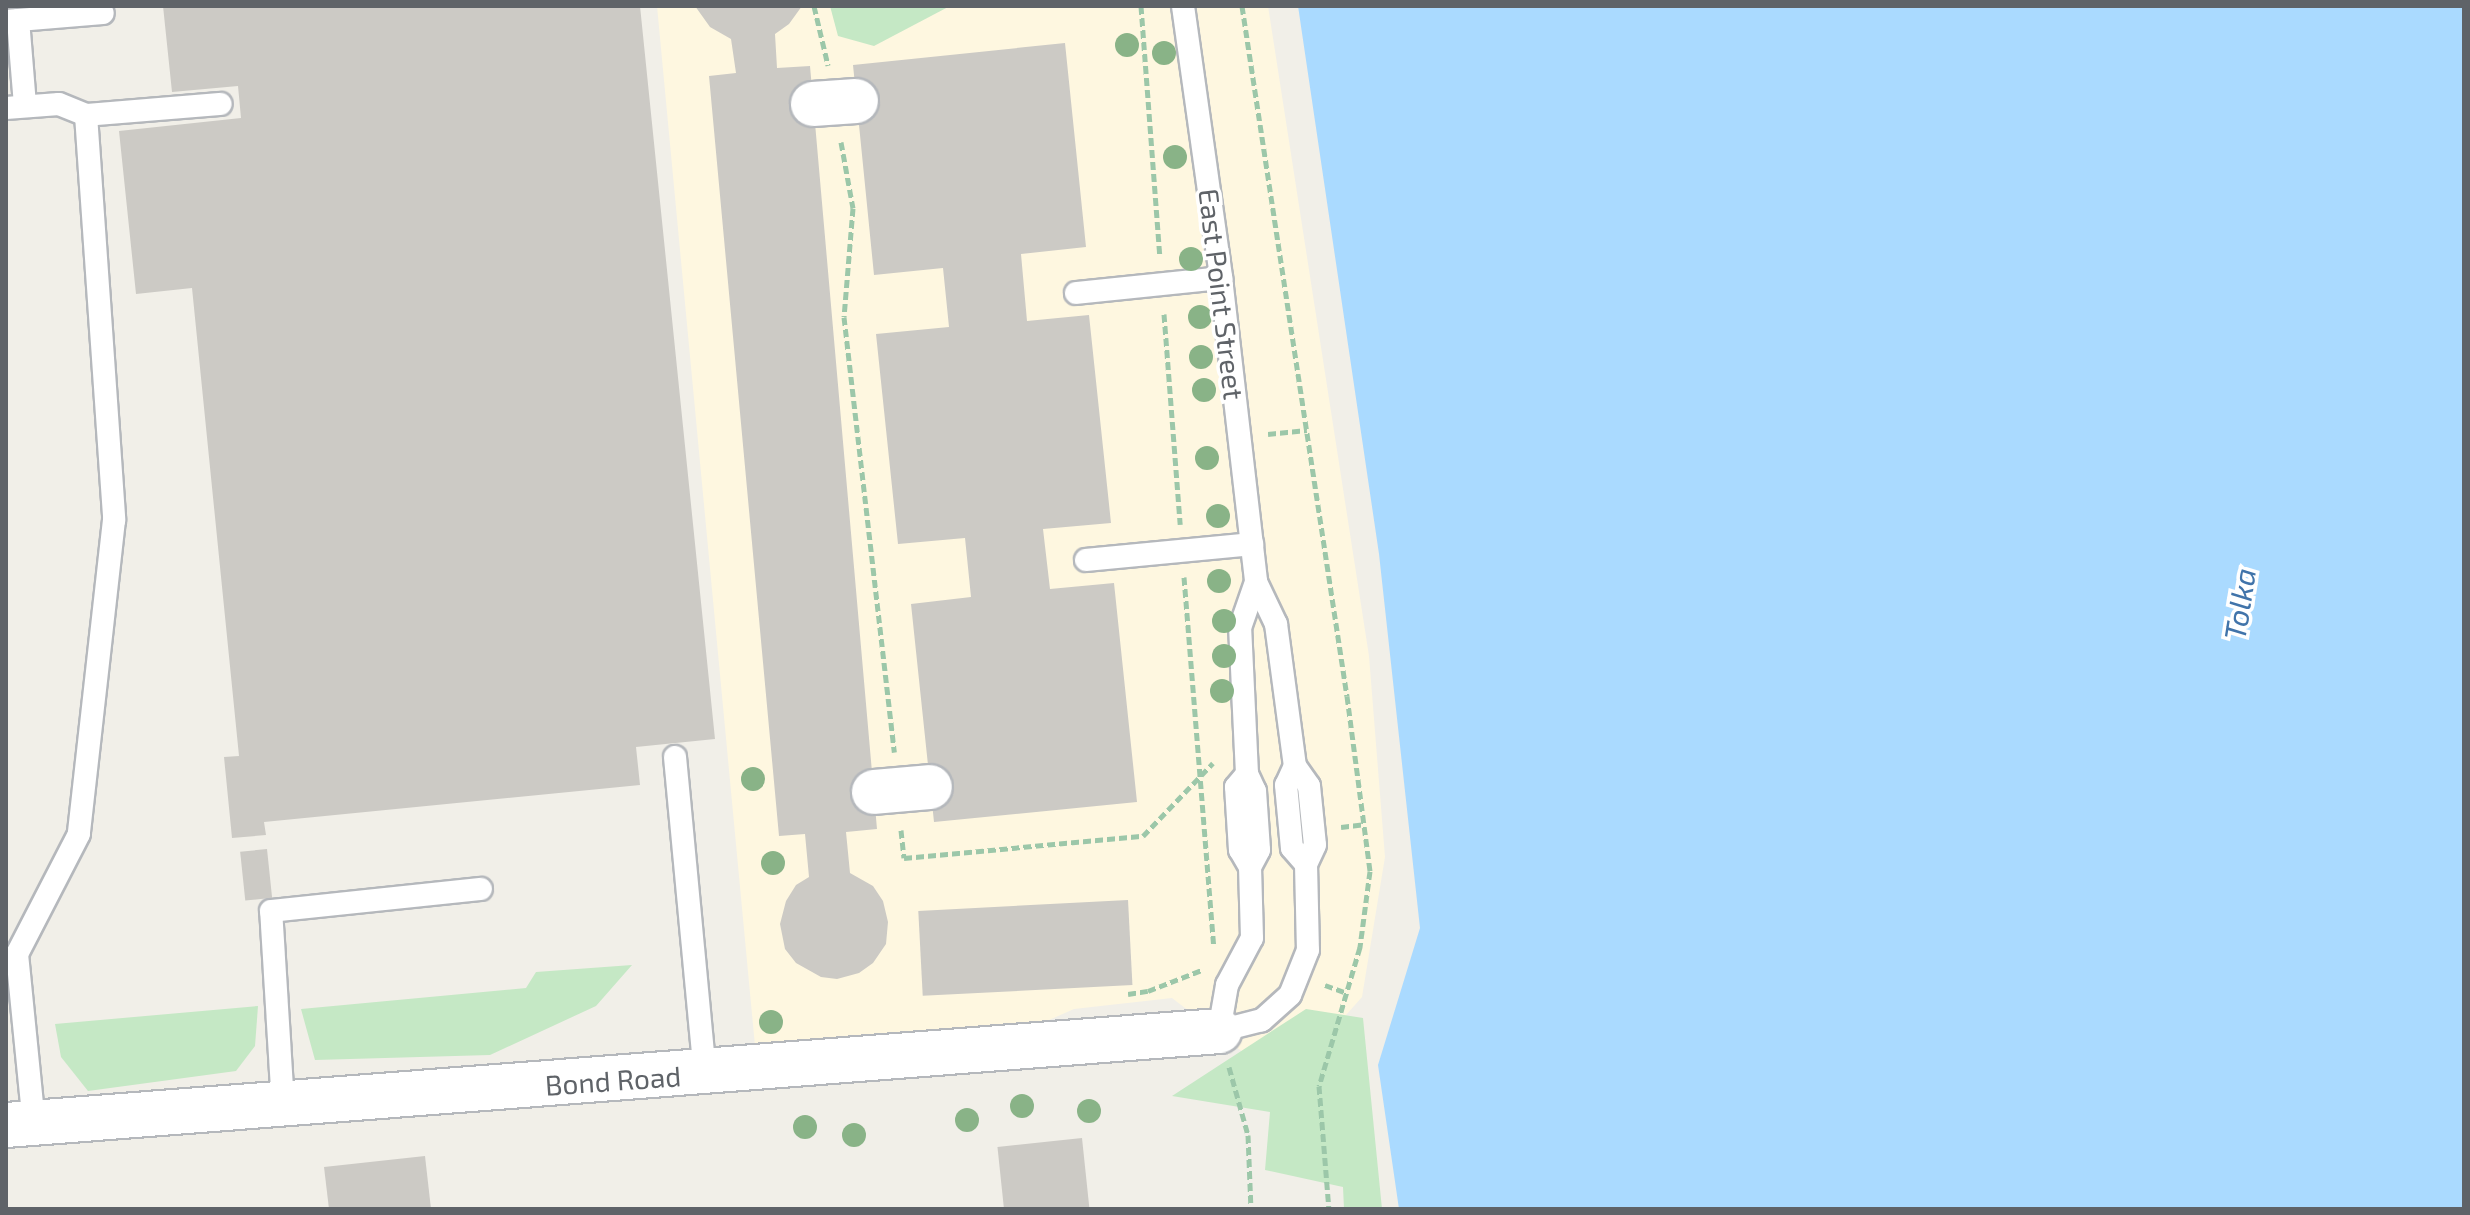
<!DOCTYPE html>
<html>
<head>
<meta charset="utf-8">
<style>
	body { margin:0 }
	#map { position:relative; width:2470px; height:1215px; overflow:hidden; background:#f1efe8; font-family:"Exo 2",sans-serif }
	div>[style] { position:absolute }
	[style*='--x'] { left:calc(var(--x)*1px); top:calc(var(--y)*1px); width:calc(var(--w)*1px); rotate:calc(var(--a)*1deg) }
	.commercial>* { inset:0; background:#fef7e0 }
	.green>* { inset:0; background:#c5e8c5 }
	.water>* { inset:0; background:#aadaff }
	.building>* { inset:0; background:#cccac5; transform-origin:0 0 }
	.path>* { height:5px; margin-top:-2.5px; transform-origin:0; background:repeating-linear-gradient(90deg,#9cc7a9 0 8px,transparent 0 12px) }
	.roads { filter:drop-shadow(2px 0 #b5b8bc) drop-shadow(-2px 0 #b5b8bc) drop-shadow(0 2px #b5b8bc) drop-shadow(0 -2px #b5b8bc) }
	.lane>* { height:22px; margin:-11px; padding:0 11px; transform-origin:11px; border-radius:11px; background:#fff }
	.street>* { height:44px; margin:-22px; padding:0 22px; transform-origin:22px; border-radius:22px; background:#fff }
	.bridges { filter:drop-shadow(2px 0 #b5b8bc) drop-shadow(-2px 0 #b5b8bc) drop-shadow(0 2px #b5b8bc) drop-shadow(0 -2px #b5b8bc) }
	.street-bridge>* { height:44px; margin:-22px; padding:0 22px; transform-origin:22px; border-radius:22px; background:#fff }
	.trees>* { width:24px; height:24px; margin:-12px; border-radius:50%; background:#89b387 }
	span { translate:-50% -50%; white-space:nowrap; text-align:center; line-height:1.15; -webkit-text-stroke:7px #fff; paint-order:stroke }
	.street-label { font-size:28px; color:#5f6368 }
	.water-label { font-size:30px; color:#4174aa; font-style:italic }
	.frame { position:absolute; inset:0; border:8px solid #5f6368; pointer-events:none }
</style>
</head>
<body>
<div id="map">
	<div class="commercial">
		<div style="clip-path:polygon(657px 6px,1268px 6px,1369px 656px,1385px 857px,1362px 997px,1316px 1049px,1252px 1059px,1172px 998px,1074px 1009px,1022px 1032px,755px 1046px)"></div>
	</div>
	<div class="green">
		<div style="clip-path:polygon(830px 6px,950px 6px,874px 46px,838px 36px)"></div>
		<div style="clip-path:polygon(632px 965px,596px 1006px,490px 1055px,315px 1060px,301px 1009px,526px 988px,536px 972px)"></div>
		<div style="clip-path:polygon(258px 1006px,255px 1046px,236px 1071px,88px 1091px,61px 1057px,55px 1024px)"></div>
		<div style="clip-path:polygon(1306px 1009px,1363px 1018px,1382px 1209px,1344px 1209px,1343px 1187px,1265px 1170px,1270px 1112px,1172px 1096px)"></div>
	</div>
	<div class="water">
		<div style="clip-path:polygon(1298px 6px,2464px 6px,2464px 1209px,1399px 1209px,1378px 1065px,1420px 928px,1379px 554px)"></div>
	</div>
	<div class="building">
		<div style="clip-path:polygon(163px 6px,640px 6px,715px 739px,636px 747px,640px 785px,264px 822px,266px 835px,232px 838px,224px 757px,239px 756px,192px 288px,136px 294px,119px 131px,241px 118px,238px 86px,172px 92px)"></div>
		<div style="clip-path:polygon(695px 6px,802px 6px,789px 24px,775px 34px,777px 68px,810px 66px,877px 829px,846px 832px,850px 873px,873px 886px,883px 901px,888px 922px,886px 944px,873px 963px,859px 973px,837px 979px,821px 977px,796px 963px,785px 949px,780px 924px,786px 901px,796px 885px,809px 877px,805px 834px,779px 836px,709px 76px,736px 73px,731px 39px,710px 27px)"></div>
		<div style="clip-path:polygon(1065px 43px,1086px 247px,1021px 254px,1027px 321px,1089px 315px,1111px 523px,1043px 529px,1050px 589px,1114px 583px,1137px 802px,934px 822px,911px 604px,971px 597px,965px 538px,898px 544px,876px 334px,949px 327px,943px 268px,874px 275px,853px 65px)"></div>
		<div style="left:267px;top:849px;width:49px;height:27px;rotate:84deg"></div>
		<div style="left:1128px;top:900px;width:85px;height:210px;rotate:87deg"></div>
		<div style="left:1082px;top:1138px;width:71px;height:85px;rotate:84deg"></div>
		<div style="clip-path:polygon(425px 1156px,431px 1209px,329px 1209px,324px 1167px)"></div>
	</div>
	<div class="path">
		<div style="--x:814;--y:6;--w:61;--a:76.7"></div>
		<div style="--x:1141;--y:6;--w:251;--a:85.7"></div>
		<div style="--x:1242;--y:6;--w:698;--a:81.35"></div>
		<div style="--x:1347;--y:696;--w:177;--a:82.5"></div>
		<div style="--x:1370;--y:871;--w:77;--a:97.5"></div>
		<div style="--x:1360;--y:947;--w:145;--a:106.4"></div>
		<div style="--x:1319;--y:1086;--w:123;--a:85.4"></div>
		<div style="--x:841;--y:142;--w:67;--a:79.7"></div>
		<div style="--x:853;--y:208;--w:109;--a:94.7"></div>
		<div style="--x:844;--y:317;--w:438;--a:83.4"></div>
		<div style="--x:1164;--y:314;--w:211;--a:85.6"></div>
		<div style="--x:1268;--y:434;--w:39;--a:-6"></div>
		<div style="--x:1184;--y:577;--w:370;--a:85.4"></div>
		<div style="--x:1341;--y:827;--w:23;--a:-7"></div>
		<div style="--x:901;--y:830;--w:28;--a:84"></div>
		<div style="--x:904;--y:858;--w:240;--a:-5.3"></div>
		<div style="--x:1143;--y:836;--w:101;--a:-46.2"></div>
		<div style="--x:1325;--y:985;--w:23;--a:20"></div>
		<div style="--x:1128;--y:994;--w:20;--a:-9"></div>
		<div style="--x:1148;--y:991;--w:58;--a:-21.3"></div>
		<div style="--x:1229;--y:1067;--w:71;--a:74.4"></div>
		<div style="--x:1248;--y:1135;--w:74;--a:87.7"></div>
	</div>
	<div class="roads">
		<div class="lane">
			<div style="--x:1183;--y:6;--w:275;--a:82"></div>
			<div style="--x:1221;--y:278;--w:306;--a:83.4"></div>
			<div style="--x:1256;--y:582;--w:47;--a:64.5"></div>
			<div style="--x:1276;--y:624;--w:143;--a:82.4"></div>
			<div style="--x:1295;--y:766;--w:24;--a:55"></div>
			<div style="--x:1309;--y:786;--w:59;--a:84.2"></div>
			<div style="--x:1315;--y:845;--w:21;--a:115"></div>
			<div style="--x:1306;--y:864;--w:86;--a:88.7"></div>
			<div style="--x:1308;--y:950;--w:48;--a:111.8"></div>
			<div style="--x:1290;--y:995;--w:38;--a:138"></div>
			<div style="--x:1262;--y:1020;--w:44;--a:165.7"></div>
			<div style="--x:1219;--y:1031;--w:47;--a:-80.1"></div>
			<div style="--x:1227;--y:985;--w:53;--a:-62"></div>
			<div style="--x:1252;--y:938;--w:71;--a:-91.6"></div>
			<div style="--x:1250;--y:867;--w:20;--a:-120"></div>
			<div style="--x:1240;--y:850;--w:63;--a:-93.6"></div>
			<div style="--x:1236;--y:787;--w:17;--a:-50"></div>
			<div style="--x:1247;--y:774;--w:146;--a:-92.7"></div>
			<div style="--x:1240;--y:628;--w:49;--a:-70.8"></div>
			<div style="--x:18;--y:20;--w:86;--a:85.3"></div>
			<div style="--x:6;--y:21;--w:97;--a:-4.7"></div>
			<div style="--x:6;--y:108;--w:53;--a:-4.3"></div>
			<div style="--x:59;--y:104;--w:29;--a:22"></div>
			<div style="--x:86;--y:115;--w:406;--a:86"></div>
			<div style="--x:114;--y:520;--w:316;--a:96.4"></div>
			<div style="--x:79;--y:834;--w:135;--a:117.3"></div>
			<div style="--x:17;--y:954;--w:170;--a:84.3"></div>
			<div style="--x:86;--y:115;--w:135;--a:-4.7"></div>
			<div style="--x:1076;--y:293;--w:146;--a:-5.9"></div>
			<div style="--x:1086;--y:560;--w:167;--a:-5.5"></div>
			<div style="--x:675;--y:757;--w:317;--a:84.6"></div>
			<div style="--x:1295;--y:766;--w:21;--a:115"></div>
			<div style="--x:1286;--y:785;--w:63;--a:84.6"></div>
			<div style="--x:1292;--y:848;--w:21;--a:49"></div>
			<div style="--x:1247;--y:774;--w:19;--a:65"></div>
			<div style="--x:1255;--y:791;--w:59;--a:86.1"></div>
			<div style="--x:1259;--y:850;--w:19;--a:118"></div>
			<div style="--x:283;--y:1105;--w:194;--a:-93.5"></div>
			<div style="--x:271;--y:911;--w:211;--a:-6"></div>
		</div>
		<div class="street">
			<div style="--x:6;--y:1125;--w:1217;--a:-4.43"></div>
		</div>
	</div>
	<div class="bridges">
		<div class="street-bridge">
			<div style="--x:813;--y:104;--w:43;--a:-4"></div>
			<div style="--x:874;--y:792;--w:56;--a:-5.1"></div>
		</div>
	</div>
	<div class="trees">
		<div style="left:1127px;top:45px"></div>
		<div style="left:1164px;top:53px"></div>
		<div style="left:1175px;top:157px"></div>
		<div style="left:1191px;top:259px"></div>
		<div style="left:1200px;top:317px"></div>
		<div style="left:1201px;top:357px"></div>
		<div style="left:1204px;top:390px"></div>
		<div style="left:1207px;top:458px"></div>
		<div style="left:1218px;top:516px"></div>
		<div style="left:1219px;top:581px"></div>
		<div style="left:1224px;top:621px"></div>
		<div style="left:1224px;top:656px"></div>
		<div style="left:1222px;top:691px"></div>
		<div style="left:753px;top:779px"></div>
		<div style="left:773px;top:863px"></div>
		<div style="left:771px;top:1022px"></div>
		<div style="left:1022px;top:1106px"></div>
		<div style="left:1089px;top:1111px"></div>
		<div style="left:967px;top:1120px"></div>
		<div style="left:805px;top:1127px"></div>
		<div style="left:854px;top:1135px"></div>
	</div>
	<div class="street-label">
		<span style="left:1222px;top:294px;rotate:83deg">East Point Street</span>
		<span style="left:613px;top:1080px;rotate:-4deg">Bond Road</span>
	</div>
	<div class="water-label">
		<span style="left:2239px;top:604px;rotate:-81deg">Tolka</span>
	</div>
	<div class="frame"></div>
</div>
</body>
</html>
